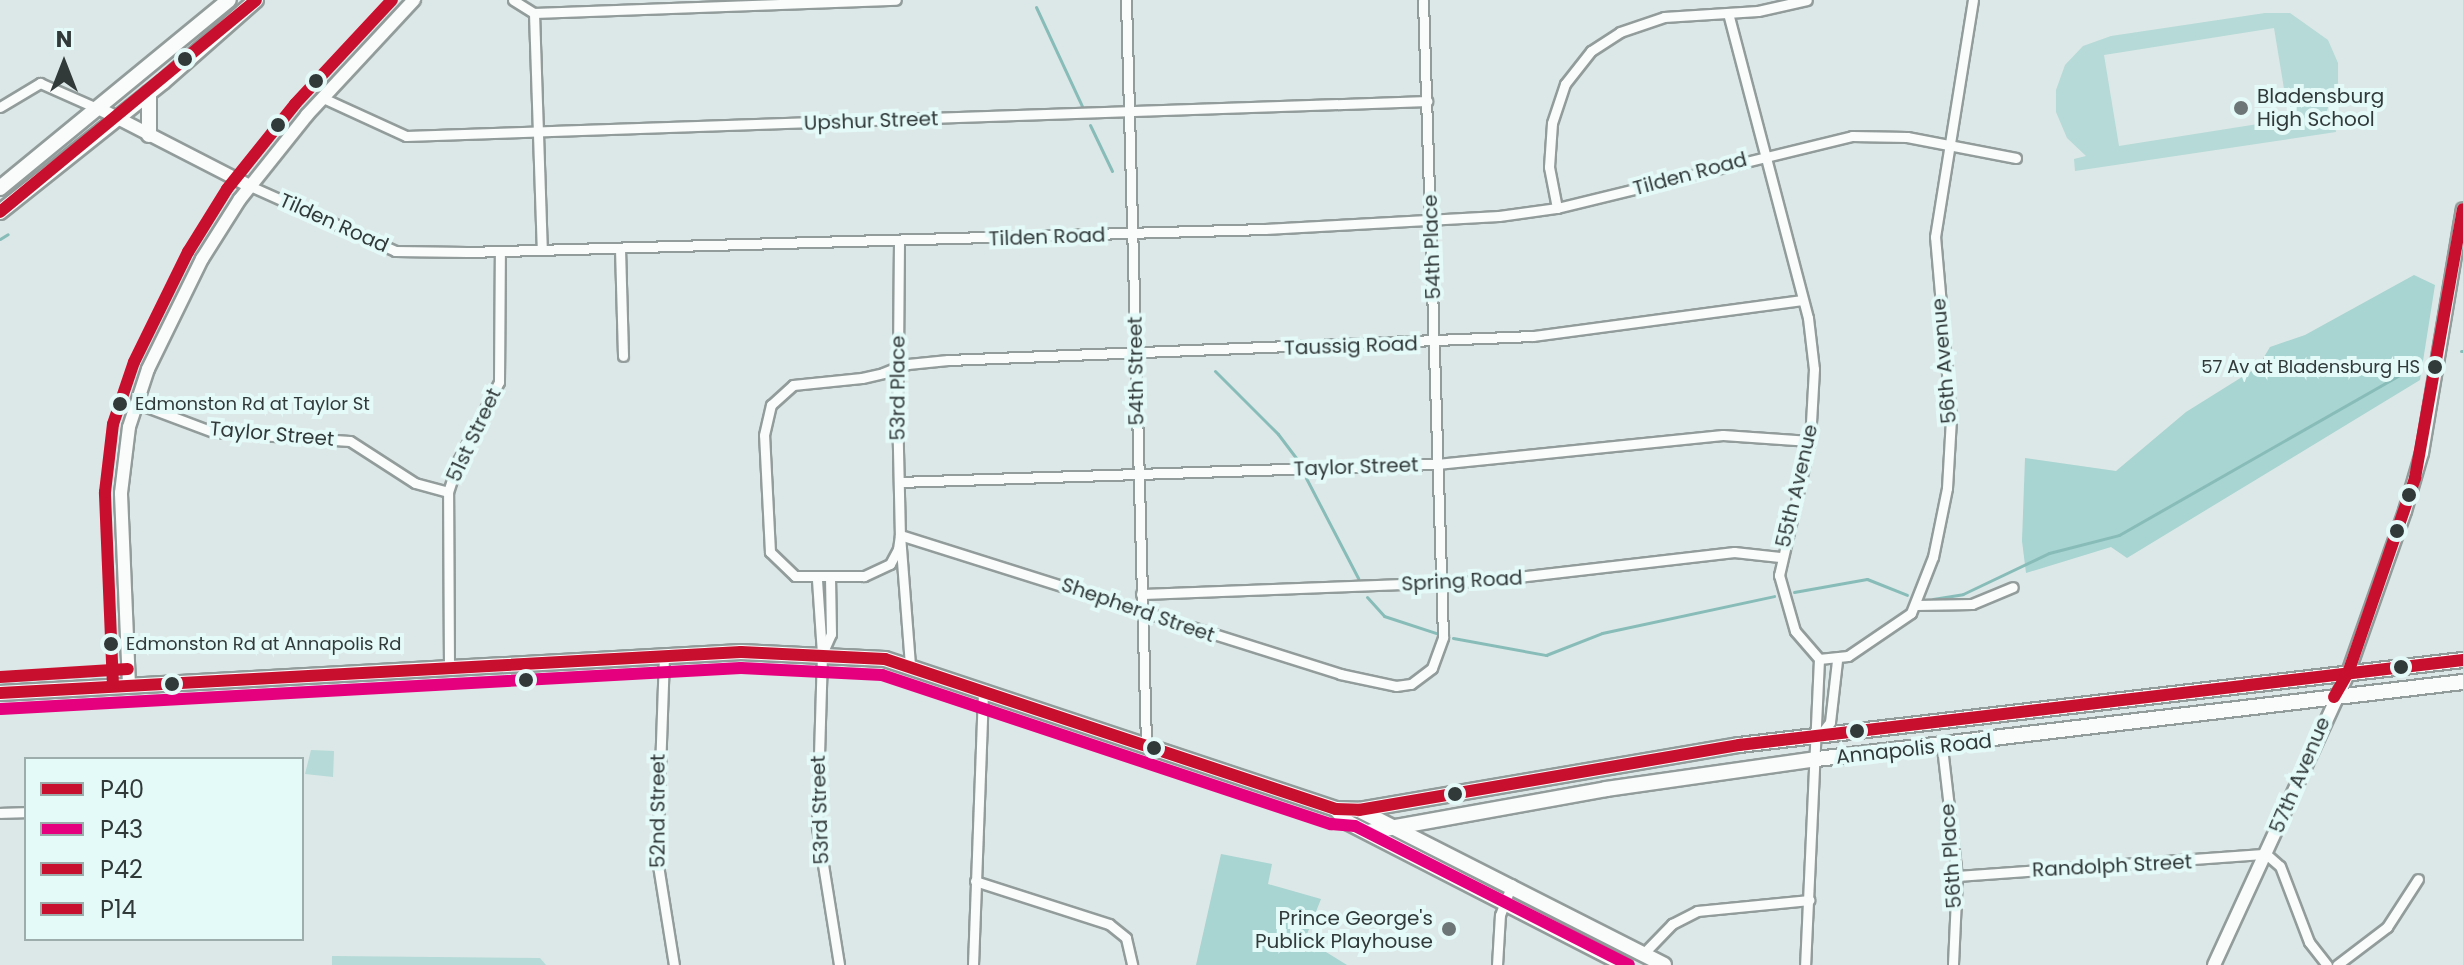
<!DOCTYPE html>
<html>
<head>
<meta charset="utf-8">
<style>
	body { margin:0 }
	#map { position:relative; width:2463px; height:965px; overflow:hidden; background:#dce8e7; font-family:Poppins,sans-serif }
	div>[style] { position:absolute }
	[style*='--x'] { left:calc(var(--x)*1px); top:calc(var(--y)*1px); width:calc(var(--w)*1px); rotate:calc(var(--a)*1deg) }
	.green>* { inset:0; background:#b5dad7 }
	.forest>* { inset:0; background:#a8d4d1 }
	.stream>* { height:3px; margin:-1.5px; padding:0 1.5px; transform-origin:1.5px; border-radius:1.5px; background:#87bcb9 }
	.roads { filter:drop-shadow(2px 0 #929c9b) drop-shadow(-2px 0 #929c9b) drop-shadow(0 2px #929c9b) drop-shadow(0 -2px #929c9b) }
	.street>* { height:9px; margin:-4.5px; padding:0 4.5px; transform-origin:4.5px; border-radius:4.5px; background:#fafcfb }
	.secondary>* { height:12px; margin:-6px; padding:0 6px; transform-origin:6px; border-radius:6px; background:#fafcfb }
	.primary>* { height:14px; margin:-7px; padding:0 7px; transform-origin:7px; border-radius:7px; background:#fafcfb }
	.bus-1>* { height:12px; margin:-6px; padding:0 6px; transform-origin:6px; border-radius:6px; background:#c8102e }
	.bus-2>* { height:12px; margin:-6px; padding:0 6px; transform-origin:6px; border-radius:6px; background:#e5007d }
	.bus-3>* { height:12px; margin:-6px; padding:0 6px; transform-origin:6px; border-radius:6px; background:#c8102e }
	.bus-4>* { height:12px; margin:-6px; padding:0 6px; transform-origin:6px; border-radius:6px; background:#c8102e }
	.dots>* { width:22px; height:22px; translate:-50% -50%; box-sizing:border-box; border:4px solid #e4faf8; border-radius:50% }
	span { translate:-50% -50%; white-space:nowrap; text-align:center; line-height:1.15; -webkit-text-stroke:8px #e4faf8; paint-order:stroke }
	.bus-label { font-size:18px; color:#313939 }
	.right { translate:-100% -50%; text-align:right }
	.left { translate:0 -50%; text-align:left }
	.poi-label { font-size:20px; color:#313939 }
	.street-label { font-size:20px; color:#313939 }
	.legend { position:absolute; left:24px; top:757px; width:280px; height:184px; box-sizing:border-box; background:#e4faf8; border:2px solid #9cadac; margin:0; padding:10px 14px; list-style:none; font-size:24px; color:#313939 }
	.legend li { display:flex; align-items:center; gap:16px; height:40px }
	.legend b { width:40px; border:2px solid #9cadac }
	.north { position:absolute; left:24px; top:24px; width:80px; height:80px; -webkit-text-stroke:6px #e4faf8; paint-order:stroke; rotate:0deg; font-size:22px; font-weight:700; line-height:32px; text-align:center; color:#313939 }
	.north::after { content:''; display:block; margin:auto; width:28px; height:36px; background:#313939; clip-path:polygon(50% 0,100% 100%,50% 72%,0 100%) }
</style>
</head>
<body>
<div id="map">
	<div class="green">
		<div style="clip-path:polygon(evenodd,2265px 13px,2290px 13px,2328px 40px,2338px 63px,2338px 83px,2323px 120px,2334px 120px,2336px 132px,2075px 171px,2074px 159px,2086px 156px,2067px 138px,2056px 112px,2056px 90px,2065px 65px,2083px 46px,2111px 36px,2265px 13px,2274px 28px,2289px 119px,2119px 146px,2104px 55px,2274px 28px)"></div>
		<div style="clip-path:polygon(311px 750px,334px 751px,333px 777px,305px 774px)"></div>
		<div style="clip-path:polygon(332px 956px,540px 958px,546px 965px,332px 965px)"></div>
	</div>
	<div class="forest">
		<div style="clip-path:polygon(2414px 275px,2435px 285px,2420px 380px,2127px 558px,2111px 547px,2026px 573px,2022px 541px,2025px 458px,2116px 471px,2186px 412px,2258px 367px,2270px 347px,2305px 335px)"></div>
		<div style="clip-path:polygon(1221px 854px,1272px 864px,1268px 884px,1321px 899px,1305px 939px,1347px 965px,1196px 965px)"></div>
	</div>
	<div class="stream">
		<div style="--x:1036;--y:7;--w:109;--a:65.1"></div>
		<div style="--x:1090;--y:125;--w:51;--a:64.4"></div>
		<div style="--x:0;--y:239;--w:9;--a:-32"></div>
		<div style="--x:2461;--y:351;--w:2;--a:0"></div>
		<div style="--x:1215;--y:371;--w:89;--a:45"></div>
		<div style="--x:1278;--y:434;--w:31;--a:53"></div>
		<div style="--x:1306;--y:478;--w:113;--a:62.5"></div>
		<div style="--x:1794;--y:592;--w:74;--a:-10.1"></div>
		<div style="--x:1867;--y:579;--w:43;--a:21.8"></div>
		<div style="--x:1367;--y:597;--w:25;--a:48"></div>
		<div style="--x:1384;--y:616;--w:55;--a:18.1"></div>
		<div style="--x:1933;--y:599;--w:30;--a:-9"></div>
		<div style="--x:1963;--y:594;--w:95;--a:-25.5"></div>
		<div style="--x:2049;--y:553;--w:72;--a:-14.4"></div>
		<div style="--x:2119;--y:535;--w:327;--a:-29.7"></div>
		<div style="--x:1453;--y:638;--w:95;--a:10.4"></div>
		<div style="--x:1546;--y:655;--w:60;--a:-21.4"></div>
		<div style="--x:1602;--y:633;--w:176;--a:-12.1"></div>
	</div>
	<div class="roads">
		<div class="street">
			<div style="--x:513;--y:0;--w:25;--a:32"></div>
			<div style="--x:534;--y:13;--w:362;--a:-2.1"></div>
			<div style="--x:1126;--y:0;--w:743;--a:88.46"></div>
			<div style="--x:534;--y:13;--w:236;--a:88.1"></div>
			<div style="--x:1728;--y:13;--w:315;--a:75.3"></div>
			<div style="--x:1808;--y:318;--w:51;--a:83.3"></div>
			<div style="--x:1814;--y:369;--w:72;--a:93.2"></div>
			<div style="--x:1810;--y:441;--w:138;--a:103"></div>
			<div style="--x:1779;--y:575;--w:58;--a:74.1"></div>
			<div style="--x:1795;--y:631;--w:37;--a:49"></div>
			<div style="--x:1819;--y:659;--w:306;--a:92.6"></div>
			<div style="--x:323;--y:98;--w:91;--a:24.6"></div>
			<div style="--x:406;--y:136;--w:1022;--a:-1.96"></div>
			<div style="--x:0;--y:107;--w:47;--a:-31"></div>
			<div style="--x:40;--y:83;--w:64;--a:23.8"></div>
			<div style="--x:250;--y:186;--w:159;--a:24.1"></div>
			<div style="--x:395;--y:251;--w:72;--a:0.8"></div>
			<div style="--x:467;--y:252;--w:798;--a:-1.65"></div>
			<div style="--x:1265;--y:229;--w:234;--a:-3.2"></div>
			<div style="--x:1499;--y:216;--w:59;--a:-7.9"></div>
			<div style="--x:1557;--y:208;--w:304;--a:-13.7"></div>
			<div style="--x:1852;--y:136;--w:55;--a:1"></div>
			<div style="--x:1907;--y:137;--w:111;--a:10.9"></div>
			<div style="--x:1557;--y:208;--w:42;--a:-101"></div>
			<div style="--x:1549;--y:167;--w:44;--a:-86.1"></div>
			<div style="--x:1552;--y:123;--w:41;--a:-71.6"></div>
			<div style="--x:1565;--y:84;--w:42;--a:-51.8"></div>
			<div style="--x:1591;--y:51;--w:35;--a:-33"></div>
			<div style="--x:1620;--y:32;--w:46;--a:-18.8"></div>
			<div style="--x:1664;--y:17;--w:94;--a:-3.7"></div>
			<div style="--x:1758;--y:11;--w:50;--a:-12.7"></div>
			<div style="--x:899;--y:242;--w:125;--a:90.5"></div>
			<div style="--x:898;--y:367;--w:39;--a:91"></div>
			<div style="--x:897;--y:406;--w:129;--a:88.7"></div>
			<div style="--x:900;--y:535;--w:14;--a:98"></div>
			<div style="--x:898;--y:549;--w:17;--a:118"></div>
			<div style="--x:890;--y:564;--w:29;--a:155"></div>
			<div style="--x:864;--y:576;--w:69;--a:180"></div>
			<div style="--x:795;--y:576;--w:35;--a:-136"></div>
			<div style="--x:770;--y:552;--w:117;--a:-92.9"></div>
			<div style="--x:764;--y:435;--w:31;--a:-77"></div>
			<div style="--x:771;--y:405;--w:30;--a:-42"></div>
			<div style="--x:793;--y:385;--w:69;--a:-5.8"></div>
			<div style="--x:862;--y:378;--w:22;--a:-13"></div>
			<div style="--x:883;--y:373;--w:16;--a:-22"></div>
			<div style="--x:898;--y:367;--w:10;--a:-17"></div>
			<div style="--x:908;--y:364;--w:40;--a:-5.7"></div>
			<div style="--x:948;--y:360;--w:585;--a:-2.35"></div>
			<div style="--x:1533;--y:336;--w:271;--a:-7.6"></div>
			<div style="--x:620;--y:248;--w:108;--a:88.4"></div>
			<div style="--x:136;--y:403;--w:82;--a:20.6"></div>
			<div style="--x:213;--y:432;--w:137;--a:3.8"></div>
			<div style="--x:350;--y:441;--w:77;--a:32.9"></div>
			<div style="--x:415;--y:483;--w:34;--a:15"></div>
			<div style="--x:899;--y:482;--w:538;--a:-1.92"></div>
			<div style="--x:1437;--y:464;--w:287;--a:-5.8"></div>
			<div style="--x:1723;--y:435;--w:87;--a:3.9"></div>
			<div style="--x:817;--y:580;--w:74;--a:86.1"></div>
			<div style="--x:822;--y:654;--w:173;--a:91.7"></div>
			<div style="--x:817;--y:827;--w:140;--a:80.9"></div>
			<div style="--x:1141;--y:594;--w:342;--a:-2.2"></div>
			<div style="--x:1483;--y:581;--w:253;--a:-6.6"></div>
			<div style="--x:1734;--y:552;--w:46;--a:6.2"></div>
			<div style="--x:1916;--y:605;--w:56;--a:-1"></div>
			<div style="--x:1972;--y:604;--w:44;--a:-22.5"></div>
			<div style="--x:822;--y:654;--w:22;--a:-66"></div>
			<div style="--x:831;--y:634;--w:55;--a:-91"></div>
			<div style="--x:664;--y:656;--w:203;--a:92"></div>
			<div style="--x:657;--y:859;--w:107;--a:80.9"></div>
			<div style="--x:1819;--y:659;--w:29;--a:-6"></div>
			<div style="--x:1848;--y:656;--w:76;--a:-34.3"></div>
			<div style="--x:1911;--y:613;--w:60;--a:-68.6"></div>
			<div style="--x:1933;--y:557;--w:70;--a:-78.5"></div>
			<div style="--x:1947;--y:488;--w:69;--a:-86.7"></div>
			<div style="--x:1951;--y:419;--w:183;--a:-95"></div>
			<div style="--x:1935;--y:237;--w:240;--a:-80.9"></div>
			<div style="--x:910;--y:665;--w:130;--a:-94.4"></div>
			<div style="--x:900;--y:535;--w:461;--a:17.5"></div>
			<div style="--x:1340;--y:674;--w:57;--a:12.1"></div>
			<div style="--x:1396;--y:686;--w:15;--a:-8"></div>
			<div style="--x:1411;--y:684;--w:26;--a:-37"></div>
			<div style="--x:1432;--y:668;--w:33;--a:-70"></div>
			<div style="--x:1443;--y:637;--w:637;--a:-91.8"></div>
			<div style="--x:449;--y:667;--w:175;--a:-90.3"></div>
			<div style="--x:448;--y:492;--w:33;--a:-72"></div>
			<div style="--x:458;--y:461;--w:89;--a:-62.6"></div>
			<div style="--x:499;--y:382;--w:131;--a:-89.6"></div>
			<div style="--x:1820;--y:735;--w:16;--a:-52"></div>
			<div style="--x:1830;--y:722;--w:61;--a:-83.5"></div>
			<div style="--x:1942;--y:747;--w:130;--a:83.4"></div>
			<div style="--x:1957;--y:876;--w:89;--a:92.6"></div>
			<div style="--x:0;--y:813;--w:26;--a:-2"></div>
			<div style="--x:1957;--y:876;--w:310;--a:-4.1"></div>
			<div style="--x:2266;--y:854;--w:18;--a:41"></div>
			<div style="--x:2280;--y:866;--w:81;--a:69.1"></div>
			<div style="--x:2309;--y:942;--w:29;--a:52"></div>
			<div style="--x:975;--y:881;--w:141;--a:17.8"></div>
			<div style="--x:1109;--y:924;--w:22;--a:39"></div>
			<div style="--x:1126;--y:938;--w:28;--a:77"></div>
			<div style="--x:1643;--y:954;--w:42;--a:-46"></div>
			<div style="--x:1672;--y:924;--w:28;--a:-27"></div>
			<div style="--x:1697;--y:911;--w:113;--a:-5.6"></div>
			<div style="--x:973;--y:965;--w:276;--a:-87.9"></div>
			<div style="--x:1497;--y:965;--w:50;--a:-86.6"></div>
			<div style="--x:1500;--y:915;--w:33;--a:-69"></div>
			<div style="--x:2337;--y:965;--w:63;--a:-37.2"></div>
			<div style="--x:2387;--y:927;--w:57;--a:-57.1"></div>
		</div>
		<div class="secondary">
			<div style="--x:100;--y:109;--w:169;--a:27.2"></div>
			<div style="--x:129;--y:685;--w:192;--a:-92.4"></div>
			<div style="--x:121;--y:493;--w:66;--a:-83.1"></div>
			<div style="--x:129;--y:427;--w:61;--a:-71.9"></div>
			<div style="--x:148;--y:369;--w:123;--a:-63.9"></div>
			<div style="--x:202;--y:259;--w:71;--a:-57.7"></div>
			<div style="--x:240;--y:199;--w:107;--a:-51.4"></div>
			<div style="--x:307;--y:115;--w:157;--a:-47.1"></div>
			<div style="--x:2214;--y:965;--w:321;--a:-65.3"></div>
			<div style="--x:2348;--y:673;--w:172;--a:-70.6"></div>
			<div style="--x:2405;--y:511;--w:60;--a:-73.7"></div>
			<div style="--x:2422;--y:453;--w:247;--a:-80.5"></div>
		</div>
		<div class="primary">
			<div style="--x:149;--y:93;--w:42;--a:90"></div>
			<div style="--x:0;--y:188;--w:296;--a:-39.4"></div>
			<div style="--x:0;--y:212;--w:208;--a:-38.6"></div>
			<div style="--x:163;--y:82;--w:124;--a:-41.4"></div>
			<div style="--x:0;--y:693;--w:742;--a:-3.17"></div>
			<div style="--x:741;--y:652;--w:144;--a:2.8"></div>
			<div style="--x:885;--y:659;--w:475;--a:18.4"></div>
			<div style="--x:1336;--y:809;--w:23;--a:2"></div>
			<div style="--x:1359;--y:810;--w:342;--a:26.9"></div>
			<div style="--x:1336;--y:809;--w:17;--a:50"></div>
			<div style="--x:1347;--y:822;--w:313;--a:27.2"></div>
			<div style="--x:1359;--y:810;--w:386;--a:-9.7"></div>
			<div style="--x:1739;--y:745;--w:729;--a:-6.7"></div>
			<div style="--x:1368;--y:832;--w:242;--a:-10.2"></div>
			<div style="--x:1606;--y:789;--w:213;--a:-8.1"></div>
			<div style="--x:1817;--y:759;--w:651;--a:-6.8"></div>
		</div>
	</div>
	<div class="bus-1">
		<div style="--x:0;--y:693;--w:742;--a:-3.17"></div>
		<div style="--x:741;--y:652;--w:144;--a:2.8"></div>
		<div style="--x:885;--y:659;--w:475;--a:18.4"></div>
		<div style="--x:1336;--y:809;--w:23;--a:2"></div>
		<div style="--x:1359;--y:810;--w:386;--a:-9.7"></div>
		<div style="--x:1739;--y:745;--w:729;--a:-6.7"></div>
		<div style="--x:2334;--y:697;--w:28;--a:-60"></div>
		<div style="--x:2348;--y:673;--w:206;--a:-71"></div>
		<div style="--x:2415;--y:478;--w:273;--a:-79.9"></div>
	</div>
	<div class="bus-2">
		<div style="--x:1;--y:709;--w:741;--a:-3.17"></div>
		<div style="--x:741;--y:668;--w:141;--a:2.8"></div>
		<div style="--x:882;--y:675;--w:473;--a:18.4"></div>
		<div style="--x:1331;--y:824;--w:24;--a:5"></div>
		<div style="--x:1355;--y:826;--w:307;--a:26.9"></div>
	</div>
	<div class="bus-3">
		<div style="--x:0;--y:677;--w:128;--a:-3.6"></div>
		<div style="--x:113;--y:686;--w:194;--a:-92.4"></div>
		<div style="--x:105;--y:492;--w:68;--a:-83.3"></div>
		<div style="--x:113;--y:424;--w:65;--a:-71.3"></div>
		<div style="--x:134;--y:362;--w:123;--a:-63.9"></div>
		<div style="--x:188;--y:252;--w:74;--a:-58.2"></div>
		<div style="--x:227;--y:189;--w:109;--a:-51.3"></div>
		<div style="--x:295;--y:104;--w:142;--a:-47"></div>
	</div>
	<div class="bus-4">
		<div style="--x:0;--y:212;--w:332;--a:-39.6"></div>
	</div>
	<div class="dots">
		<div style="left:185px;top:59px;background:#313939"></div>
		<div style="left:316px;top:81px;background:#313939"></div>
		<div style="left:2241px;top:108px;background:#6d7676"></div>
		<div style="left:278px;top:125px;background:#313939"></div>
		<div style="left:2435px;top:367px;background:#313939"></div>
		<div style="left:120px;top:404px;background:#313939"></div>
		<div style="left:2409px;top:495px;background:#313939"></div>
		<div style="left:2397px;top:531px;background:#313939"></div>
		<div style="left:111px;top:644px;background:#313939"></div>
		<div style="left:2401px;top:667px;background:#313939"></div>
		<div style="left:526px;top:680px;background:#313939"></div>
		<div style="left:172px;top:684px;background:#313939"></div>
		<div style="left:1857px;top:731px;background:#313939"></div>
		<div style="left:1154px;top:748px;background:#313939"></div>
		<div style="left:1455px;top:794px;background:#313939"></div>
		<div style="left:1449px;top:929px;background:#6d7676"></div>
	</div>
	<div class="bus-label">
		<span class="right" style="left:2420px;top:367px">57 Av at Bladensburg HS</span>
		<span class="left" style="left:135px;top:404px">Edmonston Rd at Taylor St</span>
		<span class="left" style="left:126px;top:644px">Edmonston Rd at Annapolis Rd</span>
	</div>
	<div class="poi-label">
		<span class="left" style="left:2257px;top:108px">Bladensburg<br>High School</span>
		<span class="right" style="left:1433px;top:930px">Prince George's<br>Publick Playhouse</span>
	</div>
	<div class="street-label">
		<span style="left:871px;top:121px;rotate:-2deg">Upshur Street</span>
		<span style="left:1690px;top:174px;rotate:-15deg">Tilden Road</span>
		<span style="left:334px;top:223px;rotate:24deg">Tilden Road</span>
		<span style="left:1047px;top:237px;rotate:-2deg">Tilden Road</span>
		<span style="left:1432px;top:247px;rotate:-92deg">54th Place</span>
		<span style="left:1351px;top:346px;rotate:-2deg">Taussig Road</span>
		<span style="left:1944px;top:361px;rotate:-95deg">56th Avenue</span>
		<span style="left:1136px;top:371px;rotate:-91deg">54th Street</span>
		<span style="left:898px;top:388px;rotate:-90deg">53rd Place</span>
		<span style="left:272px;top:434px;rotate:5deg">Taylor Street</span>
		<span style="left:474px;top:435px;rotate:-65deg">51st Street</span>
		<span style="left:1356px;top:467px;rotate:-2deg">Taylor Street</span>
		<span style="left:1797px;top:486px;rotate:-77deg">55th Avenue</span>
		<span style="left:1462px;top:581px;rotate:-3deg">Spring Road</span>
		<span style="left:1138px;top:610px;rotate:19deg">Shepherd Street</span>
		<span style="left:1914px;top:749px;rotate:-6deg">Annapolis Road</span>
		<span style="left:2300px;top:775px;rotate:-67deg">57th Avenue</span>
		<span style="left:820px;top:810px;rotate:-92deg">53rd Street</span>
		<span style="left:658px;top:811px;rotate:-90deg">52nd Street</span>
		<span style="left:1951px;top:856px;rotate:-94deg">56th Place</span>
		<span style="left:2112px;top:866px;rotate:-3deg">Randolph Street</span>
	</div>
	<ul class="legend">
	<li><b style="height:10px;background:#c8102e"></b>P40</li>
	<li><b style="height:10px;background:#e5007d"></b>P43</li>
	<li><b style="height:10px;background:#c8102e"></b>P42</li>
	<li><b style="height:10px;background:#c8102e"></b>P14</li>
	</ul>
	<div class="north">N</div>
</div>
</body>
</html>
